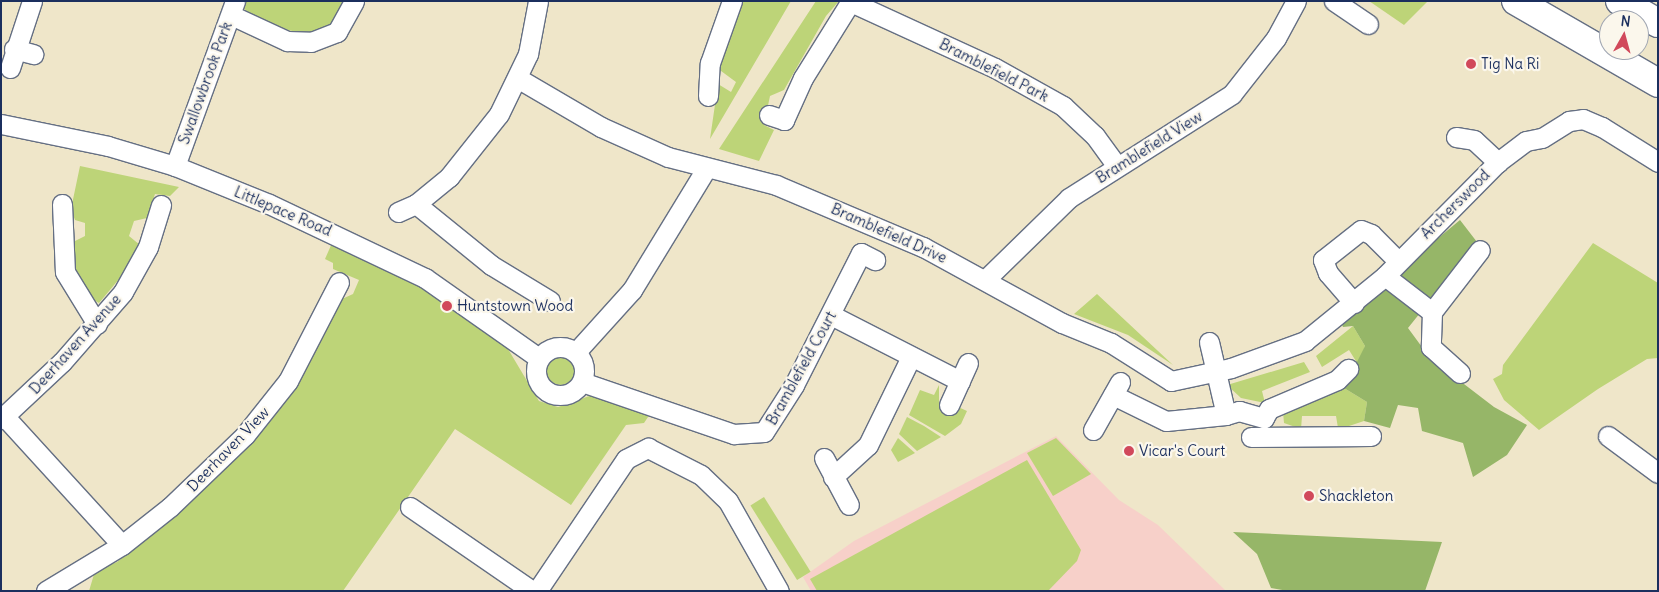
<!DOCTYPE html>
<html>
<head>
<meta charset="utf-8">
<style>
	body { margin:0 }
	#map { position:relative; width:1659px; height:592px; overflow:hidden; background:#efe6c9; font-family:Delius,sans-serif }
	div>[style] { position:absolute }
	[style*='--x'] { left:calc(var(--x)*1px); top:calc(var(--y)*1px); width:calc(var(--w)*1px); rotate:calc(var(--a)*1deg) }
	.built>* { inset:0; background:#f7d0c9 }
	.green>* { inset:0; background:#bdd478; transform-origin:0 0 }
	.round { border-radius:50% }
	.forest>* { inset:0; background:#96b668 }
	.roads { filter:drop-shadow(1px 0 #656f83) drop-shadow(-1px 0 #656f83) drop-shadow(0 1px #656f83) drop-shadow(0 -1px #656f83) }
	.minor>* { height:19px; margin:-9.5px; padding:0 9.5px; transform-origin:9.5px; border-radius:9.5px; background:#fff }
	.minor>.ring { margin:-9.5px; padding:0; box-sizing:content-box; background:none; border:19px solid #fff; border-radius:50% }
	.highway>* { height:28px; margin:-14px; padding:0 14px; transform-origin:14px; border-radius:14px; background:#fff }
	.dots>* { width:14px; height:14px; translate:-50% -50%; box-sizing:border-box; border:2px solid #fbf7ec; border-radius:50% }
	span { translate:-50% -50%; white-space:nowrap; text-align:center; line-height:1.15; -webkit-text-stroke:4.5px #fbf7ec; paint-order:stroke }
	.poi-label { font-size:15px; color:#1b2f5e }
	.left { translate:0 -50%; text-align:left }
	.street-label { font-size:15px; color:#1b2f5e }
	.frame { position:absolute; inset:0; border:2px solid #1b2f5e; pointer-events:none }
	.north { position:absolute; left:1599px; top:10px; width:50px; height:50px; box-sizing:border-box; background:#fbf7ec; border:1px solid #a1a7b3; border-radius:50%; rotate:7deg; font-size:14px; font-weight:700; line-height:20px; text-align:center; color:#1b2f5e }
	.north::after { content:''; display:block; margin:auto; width:18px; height:22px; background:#d1495b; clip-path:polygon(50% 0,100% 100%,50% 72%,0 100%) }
</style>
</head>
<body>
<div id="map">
	<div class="built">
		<div style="clip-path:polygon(1056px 436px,1119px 500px,1158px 525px,1226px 591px,811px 591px,803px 577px,854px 541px)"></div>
	</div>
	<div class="green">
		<div style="clip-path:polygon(245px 1px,347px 1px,335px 23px,311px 35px,283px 29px,248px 13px,243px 7px)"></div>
		<div style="clip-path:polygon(738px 1px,791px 1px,710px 139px,718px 84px,731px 92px,736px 82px,717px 68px)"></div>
		<div style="clip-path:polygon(816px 1px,839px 1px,826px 16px,784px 90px,770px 96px,764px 125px,774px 130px,759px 161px,719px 149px)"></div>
		<div style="clip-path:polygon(1369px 1px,1428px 1px,1404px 25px)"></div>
		<div style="clip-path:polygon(80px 166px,179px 187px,170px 196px,155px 194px,147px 218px,134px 221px,129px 236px,140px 245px,140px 254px,99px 303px,90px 298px,74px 273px,71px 243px,85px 236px,85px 223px,75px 220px,71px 209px)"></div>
		<div style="clip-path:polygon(332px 243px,420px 286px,505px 344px,539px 401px,558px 407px,595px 394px,650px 414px,644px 423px,626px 425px,571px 505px,455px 429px,343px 591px,89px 591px,95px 571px,117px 562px,168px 520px,342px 299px,353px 294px,359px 280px,333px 269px,333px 263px,325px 259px)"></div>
		<div style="clip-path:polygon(1593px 243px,1658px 283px,1658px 358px,1647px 359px,1598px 389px,1539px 430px,1504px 400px,1493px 379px,1502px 374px,1503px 365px)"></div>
		<div style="clip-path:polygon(1097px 294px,1173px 365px,1128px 335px,1074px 314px)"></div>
		<div style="clip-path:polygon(1353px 326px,1365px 346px,1359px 366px,1349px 350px,1322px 367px,1316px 356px)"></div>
		<div class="round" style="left:546px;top:355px;width:30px;height:30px"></div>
		<div style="clip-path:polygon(1304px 362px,1310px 372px,1262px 391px,1265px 403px,1241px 398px,1227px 385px)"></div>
		<div style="clip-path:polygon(939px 385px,939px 405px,953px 412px,956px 406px,967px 411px,961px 424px,945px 436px,909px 415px,920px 390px,934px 395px)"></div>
		<div style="clip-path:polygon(1344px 388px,1367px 402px,1364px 421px,1343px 428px,1338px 428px,1336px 416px,1302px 416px,1301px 429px,1284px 423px,1283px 412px)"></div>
		<div style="clip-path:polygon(907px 417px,924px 426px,941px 437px,917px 451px,899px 434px)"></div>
		<div style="clip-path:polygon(898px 438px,915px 453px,898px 462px,891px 450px)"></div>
		<div style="clip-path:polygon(1056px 438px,1091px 474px,1053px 496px,1027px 453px)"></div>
		<div style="clip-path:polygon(1027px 460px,1081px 550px,1077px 561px,1048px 591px,817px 591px,810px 579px)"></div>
		<div style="left:764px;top:497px;width:88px;height:16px;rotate:58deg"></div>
	</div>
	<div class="forest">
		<div style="clip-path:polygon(1460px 220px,1477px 242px,1408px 328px,1430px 358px,1494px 407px,1527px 425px,1507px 455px,1473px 477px,1463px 443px,1422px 431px,1418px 408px,1398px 405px,1390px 428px,1364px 421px,1367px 402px,1344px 388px,1365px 346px,1353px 326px,1343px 327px,1340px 320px)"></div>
		<div style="clip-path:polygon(1233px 532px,1442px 542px,1425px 591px,1288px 591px,1271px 588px,1257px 554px)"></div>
	</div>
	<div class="roads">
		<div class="minor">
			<div style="--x:1334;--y:1;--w:41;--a:34.1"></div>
			<div style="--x:851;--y:2;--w:158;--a:24.6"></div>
			<div style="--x:995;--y:68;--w:78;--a:29.2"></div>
			<div style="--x:1063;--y:106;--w:44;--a:43.2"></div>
			<div style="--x:1095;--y:136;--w:37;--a:54"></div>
			<div style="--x:231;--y:15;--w:62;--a:24.9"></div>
			<div style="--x:287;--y:41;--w:24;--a:2"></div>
			<div style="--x:311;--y:42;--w:28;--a:-21"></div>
			<div style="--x:337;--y:32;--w:35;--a:-61"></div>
			<div style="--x:14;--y:49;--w:20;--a:15"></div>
			<div style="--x:10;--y:68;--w:71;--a:-71.8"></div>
			<div style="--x:519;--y:79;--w:95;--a:30.3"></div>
			<div style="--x:601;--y:127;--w:73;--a:24.1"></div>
			<div style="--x:668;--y:157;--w:112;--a:14.5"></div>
			<div style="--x:776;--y:185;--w:160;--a:22.9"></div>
			<div style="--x:923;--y:247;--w:158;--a:28.7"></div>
			<div style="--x:1062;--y:323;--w:53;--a:22.2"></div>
			<div style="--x:1111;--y:343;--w:71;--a:32.3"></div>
			<div style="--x:1171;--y:381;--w:61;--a:-12.2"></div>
			<div style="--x:1231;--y:368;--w:79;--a:-20"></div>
			<div style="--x:1305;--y:341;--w:103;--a:-39.1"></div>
			<div style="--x:1385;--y:276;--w:161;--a:-45.3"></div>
			<div style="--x:1498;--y:162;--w:35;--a:-37"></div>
			<div style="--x:1526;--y:141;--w:16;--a:-11"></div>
			<div style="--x:1542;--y:138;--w:32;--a:-32"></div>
			<div style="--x:1569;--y:121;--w:14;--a:-8"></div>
			<div style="--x:1583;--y:119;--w:21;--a:23"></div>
			<div style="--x:1602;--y:127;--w:66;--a:32"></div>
			<div style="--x:708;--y:96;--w:33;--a:-87"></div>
			<div style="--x:710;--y:63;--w:66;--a:-70.5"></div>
			<div style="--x:769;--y:115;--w:16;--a:18"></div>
			<div style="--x:784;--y:120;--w:46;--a:-65.7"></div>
			<div style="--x:803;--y:78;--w:91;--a:-58.1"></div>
			<div style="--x:1;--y:124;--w:109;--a:11.6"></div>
			<div style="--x:108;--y:146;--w:70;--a:16.6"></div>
			<div style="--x:175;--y:166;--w:101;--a:22"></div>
			<div style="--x:269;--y:204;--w:173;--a:25.4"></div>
			<div style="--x:425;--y:278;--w:139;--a:35.1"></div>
			<div style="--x:1456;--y:137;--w:18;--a:9"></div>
			<div style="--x:1474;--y:140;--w:33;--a:43"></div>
			<div style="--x:175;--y:166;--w:176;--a:-70"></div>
			<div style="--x:62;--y:204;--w:68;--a:87.5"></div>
			<div style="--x:65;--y:272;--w:61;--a:58.4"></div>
			<div style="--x:416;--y:204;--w:97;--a:39.1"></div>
			<div style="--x:491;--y:265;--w:69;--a:31.4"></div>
			<div style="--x:398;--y:212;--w:20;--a:-24"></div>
			<div style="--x:416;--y:204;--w:43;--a:-39.3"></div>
			<div style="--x:449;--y:177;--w:80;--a:-51.6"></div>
			<div style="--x:499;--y:114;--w:67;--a:-64.2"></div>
			<div style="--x:528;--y:54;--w:54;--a:-79.3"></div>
			<div style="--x:1385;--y:276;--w:59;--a:37.5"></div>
			<div style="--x:1432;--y:312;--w:35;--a:92"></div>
			<div style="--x:1431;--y:347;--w:39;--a:42"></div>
			<div style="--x:986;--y:279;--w:116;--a:-44.3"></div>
			<div style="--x:1069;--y:198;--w:193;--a:-32.5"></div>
			<div style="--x:1232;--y:94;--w:71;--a:-51.8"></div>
			<div style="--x:1276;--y:38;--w:42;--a:-61.6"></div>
			<div style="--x:1354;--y:303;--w:40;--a:-131"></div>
			<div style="--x:1328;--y:273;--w:14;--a:-111"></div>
			<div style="--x:1323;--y:260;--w:48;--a:-38.3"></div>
			<div style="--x:1361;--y:230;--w:11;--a:22"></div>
			<div style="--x:1371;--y:234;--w:38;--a:45"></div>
			<div style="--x:1432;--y:312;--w:78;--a:-52.3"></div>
			<div style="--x:831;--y:315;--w:145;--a:27.1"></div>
			<div style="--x:1209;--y:342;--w:75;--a:76.9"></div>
			<div style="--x:1226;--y:415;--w:14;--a:-17"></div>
			<div style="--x:1239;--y:411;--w:26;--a:16"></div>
			<div style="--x:1264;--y:418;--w:10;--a:-61"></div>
			<div style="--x:1269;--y:409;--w:74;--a:-23.1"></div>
			<div style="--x:1337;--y:380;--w:16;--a:-45"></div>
			<div class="ring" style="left:536px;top:347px;width:29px;height:29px"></div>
			<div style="--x:576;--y:352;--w:84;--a:-47.9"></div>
			<div style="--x:632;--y:290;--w:142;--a:-58.6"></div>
			<div style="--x:582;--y:382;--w:161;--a:18.9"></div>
			<div style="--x:734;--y:434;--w:30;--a:-4"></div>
			<div style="--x:764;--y:432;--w:56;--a:-57.4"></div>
			<div style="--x:794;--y:385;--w:148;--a:-63.1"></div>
			<div style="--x:861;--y:253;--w:16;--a:27"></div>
			<div style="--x:1113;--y:395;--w:59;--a:26.1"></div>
			<div style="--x:1166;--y:421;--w:60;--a:-5.7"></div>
			<div style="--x:949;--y:405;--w:46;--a:-65.7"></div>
			<div style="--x:5;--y:417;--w:173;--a:47.6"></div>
			<div style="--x:1;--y:419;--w:83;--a:-43.1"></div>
			<div style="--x:62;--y:362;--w:93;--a:-48.9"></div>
			<div style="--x:123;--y:292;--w:51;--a:-60.9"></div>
			<div style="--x:148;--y:247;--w:44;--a:-72.8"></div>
			<div style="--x:1093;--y:430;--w:55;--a:-60.6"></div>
			<div style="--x:1608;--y:436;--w:62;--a:36.5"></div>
			<div style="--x:1251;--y:437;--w:120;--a:-0.5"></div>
			<div style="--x:824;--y:458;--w:53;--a:62"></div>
			<div style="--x:833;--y:477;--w:47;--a:-42.4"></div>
			<div style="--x:868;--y:445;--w:98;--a:-64"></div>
			<div style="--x:410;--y:507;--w:148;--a:34.5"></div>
			<div style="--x:46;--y:591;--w:89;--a:-31.2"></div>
			<div style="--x:122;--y:545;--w:61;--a:-38.4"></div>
			<div style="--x:170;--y:507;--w:104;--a:-43.8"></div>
			<div style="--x:245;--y:435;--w:69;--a:-51.5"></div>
			<div style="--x:288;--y:381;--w:111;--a:-62.7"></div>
			<div style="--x:537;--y:591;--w:159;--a:-56"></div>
			<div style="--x:626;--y:459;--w:25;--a:-27"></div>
			<div style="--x:648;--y:448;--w:59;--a:27"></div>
			<div style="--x:701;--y:475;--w:37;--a:44"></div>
			<div style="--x:728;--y:501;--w:103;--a:60.5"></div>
		</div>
		<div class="highway">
			<div style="--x:1516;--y:1;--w:164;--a:30"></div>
			<div style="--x:1620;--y:1;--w:44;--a:30.1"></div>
		</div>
	</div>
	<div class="dots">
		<div style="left:1471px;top:64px;background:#d1495b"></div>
		<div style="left:447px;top:306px;background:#d1495b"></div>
		<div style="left:1129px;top:451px;background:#d1495b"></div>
		<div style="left:1309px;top:496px;background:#d1495b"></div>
	</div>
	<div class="poi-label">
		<span class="left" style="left:1481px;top:64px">Tig Na Ri</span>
		<span class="left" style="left:457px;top:306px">Huntstown Wood</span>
		<span class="left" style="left:1139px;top:451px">Vicar's Court</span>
		<span class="left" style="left:1319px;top:496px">Shackleton</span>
	</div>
	<div class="street-label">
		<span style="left:994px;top:70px;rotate:27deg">Bramblefield Park</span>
		<span style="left:205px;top:83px;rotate:-70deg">Swallowbrook Park</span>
		<span style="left:1149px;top:147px;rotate:-32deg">Bramblefield View</span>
		<span style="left:1455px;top:204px;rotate:-45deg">Archerswood</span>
		<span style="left:283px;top:211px;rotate:23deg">Littlepace Road</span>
		<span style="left:889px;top:233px;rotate:24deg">Bramblefield Drive</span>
		<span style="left:75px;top:344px;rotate:-48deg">Deerhaven Avenue</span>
		<span style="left:801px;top:368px;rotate:-61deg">Bramblefield Court</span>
		<span style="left:228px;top:449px;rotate:-46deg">Deerhaven View</span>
	</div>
	<div class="frame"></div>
	<div class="north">N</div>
</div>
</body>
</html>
